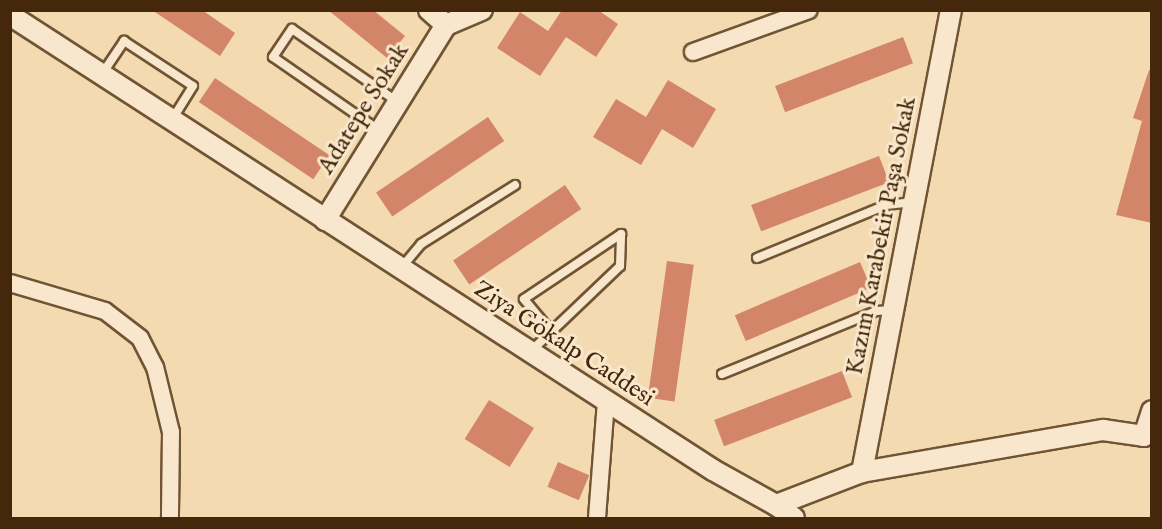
<!DOCTYPE html>
<html>
<head>
<meta charset="utf-8">
<style>
	body { margin:0 }
	#map { position:relative; width:1162px; height:529px; overflow:hidden; background:#f4dab1; font-family:"IM FELL English",serif }
	div>[style] { position:absolute }
	[style*='--x'] { left:calc(var(--x)*1px); top:calc(var(--y)*1px); width:calc(var(--w)*1px); rotate:calc(var(--a)*1deg) }
	.building>* { inset:0; background:#d28569; transform-origin:0 0 }
	.roads { filter:drop-shadow(2px 0 #715434) drop-shadow(-2px 0 #715434) drop-shadow(0 2px #715434) drop-shadow(0 -2px #715434) }
	.service>* { height:8px; margin:-4px; padding:0 4px; transform-origin:4px; border-radius:4px; background:#f8e7cc }
	.minor>* { height:16px; margin:-8px; padding:0 8px; transform-origin:8px; border-radius:8px; background:#f8e7cc }
	.tertiary>* { height:20px; margin:-10px; padding:0 10px; transform-origin:10px; border-radius:10px; background:#f8e7cc }
	span { translate:-50% -50%; white-space:nowrap; text-align:center; line-height:1.15; -webkit-text-stroke:6px #f8e7cc; paint-order:stroke }
	.street-label { font-size:24px; color:#45280b }
	.frame { position:absolute; inset:0; border:12px solid #45280b; pointer-events:none }
</style>
</head>
<body>
<div id="map">
	<div class="building">
		<div style="clip-path:polygon(152px 10px,202px 10px,235px 33px,220px 56px)"></div>
		<div style="clip-path:polygon(328px 10px,373px 10px,405px 36px,387px 58px)"></div>
		<div style="clip-path:polygon(562px 10px,598px 10px,618px 24px,596px 57px,566px 37px,540px 76px,497px 48px,520px 12px,548px 31px)"></div>
		<div style="left:903px;top:37px;width:28px;height:137px;rotate:69deg"></div>
		<div style="clip-path:polygon(1149px 70px,1152px 70px,1152px 223px,1116px 215px,1142px 121px,1133px 118px)"></div>
		<div style="left:215px;top:78px;width:138px;height:29px;rotate:34deg"></div>
		<div style="clip-path:polygon(668px 80px,716px 109px,693px 148px,662px 129px,641px 165px,593px 137px,616px 99px,646px 117px)"></div>
		<div style="left:488px;top:117px;width:29px;height:135px;rotate:56deg"></div>
		<div style="left:879px;top:156px;width:28px;height:137px;rotate:69deg"></div>
		<div style="left:565px;top:185px;width:29px;height:135px;rotate:56deg"></div>
		<div style="left:667px;top:261px;width:27px;height:138px;rotate:8deg"></div>
		<div style="left:860px;top:262px;width:28px;height:136px;rotate:67deg"></div>
		<div style="left:842px;top:371px;width:28px;height:137px;rotate:69deg"></div>
		<div style="left:489px;top:400px;width:53px;height:46px;rotate:32deg"></div>
		<div style="left:558px;top:462px;width:34px;height:27px;rotate:23deg"></div>
	</div>
	<div class="roads">
		<div class="service">
			<div style="--x:102;--y:74;--w:40;--a:-56"></div>
			<div style="--x:124;--y:41;--w:82;--a:33.1"></div>
			<div style="--x:193;--y:86;--w:39;--a:122"></div>
			<div style="--x:380;--y:131;--w:130;--a:-145.3"></div>
			<div style="--x:273;--y:57;--w:34;--a:-56"></div>
			<div style="--x:292;--y:29;--w:129;--a:34.6"></div>
			<div style="--x:757;--y:258;--w:139;--a:-22.3"></div>
			<div style="--x:886;--y:205;--w:28;--a:-6"></div>
			<div style="--x:401;--y:268;--w:31;--a:-50"></div>
			<div style="--x:421;--y:244;--w:111;--a:-32.1"></div>
			<div style="--x:549;--y:329;--w:39;--a:-130"></div>
			<div style="--x:524;--y:299;--w:117;--a:-33.8"></div>
			<div style="--x:531;--y:351;--w:123;--a:-43.7"></div>
			<div style="--x:620;--y:266;--w:32;--a:-88"></div>
			<div style="--x:722;--y:374;--w:166;--a:-22.2"></div>
			<div style="--x:876;--y:311;--w:17;--a:-3"></div>
		</div>
		<div class="minor">
			<div style="--x:693;--y:52;--w:123;--a:-19.9"></div>
			<div style="--x:10;--y:283;--w:99;--a:16.4"></div>
			<div style="--x:105;--y:311;--w:44;--a:37.6"></div>
			<div style="--x:140;--y:338;--w:33;--a:63"></div>
			<div style="--x:155;--y:367;--w:67;--a:76.2"></div>
			<div style="--x:171;--y:432;--w:86;--a:90.7"></div>
			<div style="--x:597;--y:518;--w:117;--a:-85.6"></div>
		</div>
		<div class="tertiary">
			<div style="--x:429;--y:10;--w:23;--a:41"></div>
			<div style="--x:446;--y:25;--w:39;--a:-23"></div>
			<div style="--x:10;--y:15;--w:837;--a:32.91"></div>
			<div style="--x:713;--y:470;--w:72;--a:29.1"></div>
			<div style="--x:776;--y:505;--w:92;--a:-21"></div>
			<div style="--x:862;--y:472;--w:245;--a:-9.9"></div>
			<div style="--x:1103;--y:430;--w:41;--a:8.3"></div>
			<div style="--x:325;--y:220;--w:229;--a:-58.2"></div>
			<div style="--x:1144;--y:436;--w:26;--a:-72"></div>
			<div style="--x:862;--y:472;--w:470;--a:-79.1"></div>
			<div style="--x:776;--y:505;--w:22;--a:36"></div>
		</div>
	</div>
	<div class="street-label">
		<span style="left:364px;top:109px;rotate:-58deg">Adatepe Sokak</span>
		<span style="left:882px;top:236px;rotate:-79deg">Kazım Karabekir Paşa Sokak</span>
		<span style="left:564px;top:344px;rotate:33deg">Ziya Gökalp Caddesi</span>
	</div>
	<div class="frame"></div>
</div>
</body>
</html>
